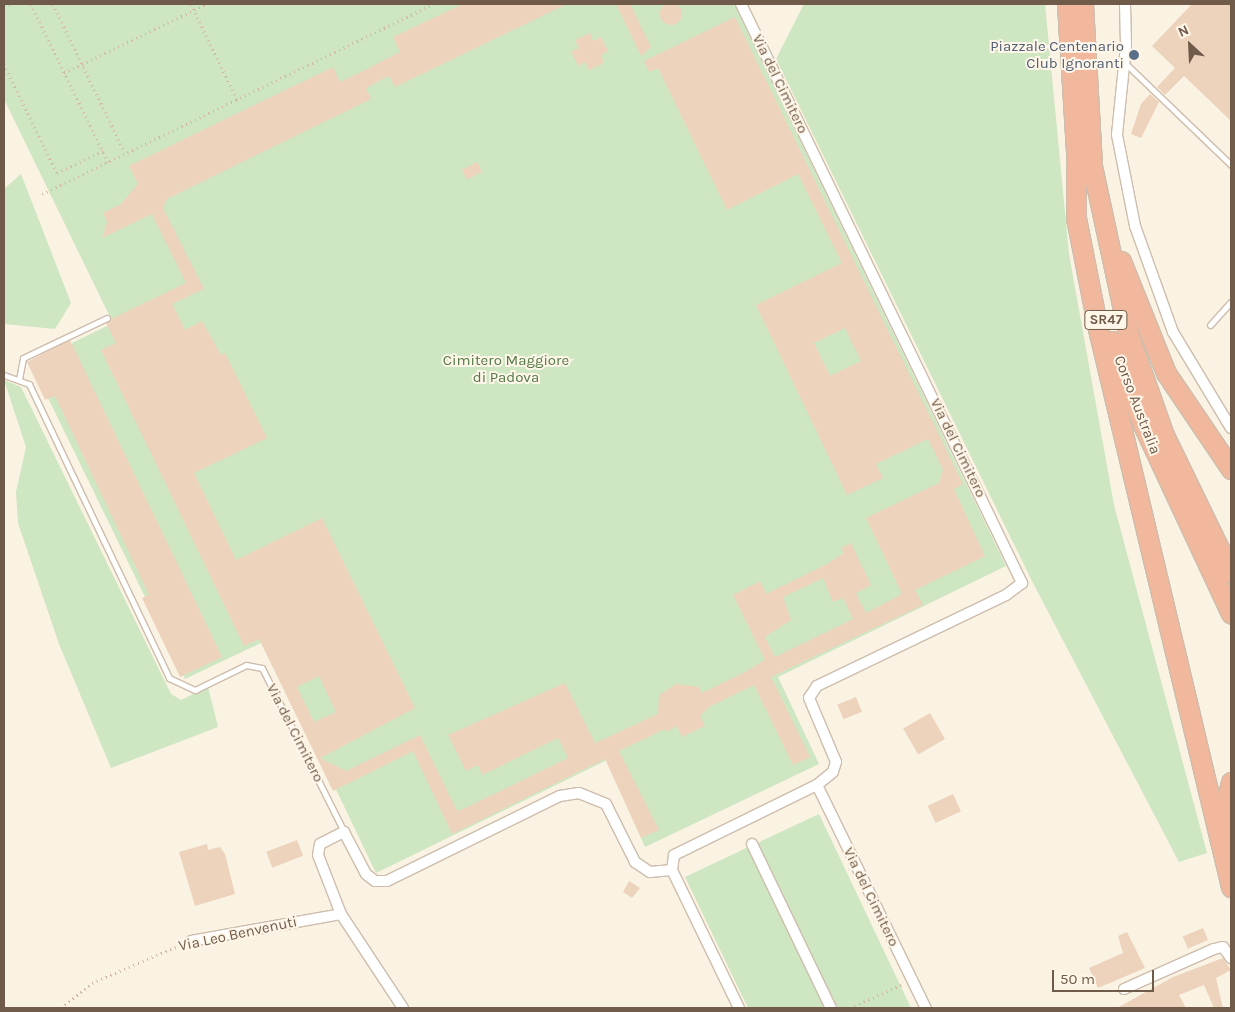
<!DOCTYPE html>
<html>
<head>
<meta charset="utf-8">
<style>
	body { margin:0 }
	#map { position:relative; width:1235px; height:1012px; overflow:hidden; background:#faf2e2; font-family:Karla,sans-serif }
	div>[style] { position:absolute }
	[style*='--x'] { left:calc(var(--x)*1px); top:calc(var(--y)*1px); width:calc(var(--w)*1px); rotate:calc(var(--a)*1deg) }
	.green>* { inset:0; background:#cee6c2 }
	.building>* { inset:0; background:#eed3bc; transform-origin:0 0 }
	.round { border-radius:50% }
	.path>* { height:2.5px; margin-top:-1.25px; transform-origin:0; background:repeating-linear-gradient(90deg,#d2b69f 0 1px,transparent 0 5px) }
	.roads { filter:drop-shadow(1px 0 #cdbdad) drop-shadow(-1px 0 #cdbdad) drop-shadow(0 1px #cdbdad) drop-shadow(0 -1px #cdbdad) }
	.lane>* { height:5px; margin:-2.5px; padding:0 2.5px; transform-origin:2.5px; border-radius:2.5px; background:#fff }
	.street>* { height:10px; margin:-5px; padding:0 5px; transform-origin:5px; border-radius:5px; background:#fff }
	.highway>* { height:19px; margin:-9.5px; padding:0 9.5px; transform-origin:9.5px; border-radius:9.5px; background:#f1b89d }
	.dots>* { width:14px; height:14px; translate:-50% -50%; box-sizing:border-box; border:2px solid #fef6e8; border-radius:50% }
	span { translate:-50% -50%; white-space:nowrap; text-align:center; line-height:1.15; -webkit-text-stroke:4px #fef6e8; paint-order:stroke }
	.shield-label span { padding:1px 4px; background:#fef6e8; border:1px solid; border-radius:4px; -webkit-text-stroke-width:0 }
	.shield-label { font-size:14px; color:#705a4a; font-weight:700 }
	.service-label { font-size:15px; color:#4e5e75 }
	.right { translate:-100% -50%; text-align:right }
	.street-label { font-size:15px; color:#705a4a }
	.park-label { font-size:15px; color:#537a46 }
	.frame { position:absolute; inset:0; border:5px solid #705a4a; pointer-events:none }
	.north { position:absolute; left:1165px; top:20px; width:50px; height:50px; -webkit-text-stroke:4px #fef6e8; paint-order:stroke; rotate:335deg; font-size:14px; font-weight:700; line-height:20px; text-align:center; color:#705a4a }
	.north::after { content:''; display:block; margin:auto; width:18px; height:22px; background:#705a4a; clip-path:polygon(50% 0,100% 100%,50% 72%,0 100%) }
	.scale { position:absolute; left:1052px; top:970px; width:102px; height:22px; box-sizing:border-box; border:2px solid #705a4a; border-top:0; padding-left:6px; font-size:15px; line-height:18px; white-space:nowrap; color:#705a4a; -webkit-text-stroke:4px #fef6e8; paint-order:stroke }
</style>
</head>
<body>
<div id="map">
	<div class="green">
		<div style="clip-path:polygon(4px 4px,734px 4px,1006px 566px,778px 677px,819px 764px,645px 847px,607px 760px,376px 873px,265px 641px,185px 679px,31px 363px,113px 323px,4px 99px)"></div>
		<div style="clip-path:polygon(804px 4px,1045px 4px,1069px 254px,1114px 505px,1207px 853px,1179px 862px,1033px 583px,776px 59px)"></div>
		<div style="clip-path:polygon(21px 174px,71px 303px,55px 329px,4px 324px,4px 189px)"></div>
		<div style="clip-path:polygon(4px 380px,21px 387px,171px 694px,181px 700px,208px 687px,218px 727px,111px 768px,59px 644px,18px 523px,16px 492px,26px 447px)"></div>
		<div style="clip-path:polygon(819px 814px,911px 1008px,748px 1008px,685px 877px)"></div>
	</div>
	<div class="building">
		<div class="round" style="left:660px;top:3px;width:22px;height:22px"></div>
		<div style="clip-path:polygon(evenodd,463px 4px,567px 4px,395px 87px,390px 77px,385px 78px,366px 88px,371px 99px,167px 199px,163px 208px,204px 289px,172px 304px,185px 330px,202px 321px,221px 355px,225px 353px,267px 438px,194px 473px,236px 560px,322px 518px,415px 708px,320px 758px,346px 771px,420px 735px,457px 811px,461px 810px,568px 758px,558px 738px,482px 775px,478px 765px,466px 771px,448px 735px,565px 683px,595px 743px,658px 714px,659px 695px,676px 684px,699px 687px,702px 693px,747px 671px,765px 660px,733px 595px,760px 581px,766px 594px,827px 564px,844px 553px,841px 548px,851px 543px,871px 585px,856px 593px,866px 613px,902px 594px,866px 518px,939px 483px,943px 470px,928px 439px,876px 464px,883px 478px,847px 495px,756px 305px,842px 263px,798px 174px,727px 210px,658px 68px,649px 72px,644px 61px,735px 17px,963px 484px,954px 489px,985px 556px,915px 590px,923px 605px,771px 677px,810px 757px,793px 765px,754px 685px,709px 707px,700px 716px,705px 726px,682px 737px,677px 726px,666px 732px,665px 729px,619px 751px,659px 830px,641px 838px,605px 759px,452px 834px,413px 751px,333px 791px,259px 639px,244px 646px,101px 350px,116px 343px,106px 323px,111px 319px,186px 283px,152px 214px,102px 238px,107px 222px,103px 213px,121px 204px,138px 184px,129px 166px,333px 67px,340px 82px,363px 71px,400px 52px,393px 37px,463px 4px,845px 328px,861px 361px,830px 376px,814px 343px,845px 328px,463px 4px,823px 578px,833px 602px,843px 598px,853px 619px,775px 657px,765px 637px,791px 620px,783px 597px,823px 578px,463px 4px,319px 676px,336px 712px,314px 722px,297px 687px,319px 676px)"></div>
		<div style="clip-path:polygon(616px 4px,630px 4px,651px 47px,641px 56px)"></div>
		<div style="clip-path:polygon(1192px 4px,1231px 4px,1231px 121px,1184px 76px,1165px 95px,1157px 87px,1175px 68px,1152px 46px)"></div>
		<div style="clip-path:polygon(590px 33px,593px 41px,601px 37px,608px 51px,601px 55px,604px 63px,589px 70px,585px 62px,578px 66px,571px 51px,579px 48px,575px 40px)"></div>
		<div style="clip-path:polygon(1150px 94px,1159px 102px,1141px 138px,1131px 134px,1141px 104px)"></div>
		<div style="left:477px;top:162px;width:11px;height:17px;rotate:63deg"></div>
		<div style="clip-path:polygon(70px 340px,222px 657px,180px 677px,142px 598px,149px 595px,55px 396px,45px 400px,27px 362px)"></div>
		<div style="left:856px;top:697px;width:16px;height:20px;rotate:68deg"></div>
		<div style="left:930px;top:713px;width:30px;height:31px;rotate:60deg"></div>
		<div style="left:953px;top:794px;width:19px;height:28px;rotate:65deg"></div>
		<div style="left:297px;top:840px;width:17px;height:33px;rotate:69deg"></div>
		<div style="clip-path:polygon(207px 844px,208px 850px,220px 847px,225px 854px,235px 894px,195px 906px,179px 852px)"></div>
		<div style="clip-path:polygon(629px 881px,640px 888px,632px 898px,623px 892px)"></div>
		<div style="left:1203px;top:928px;width:13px;height:22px;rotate:67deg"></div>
		<div style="clip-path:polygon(1127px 932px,1145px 968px,1098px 988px,1089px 968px,1123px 953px,1118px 936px)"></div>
		<div style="clip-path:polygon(1223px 958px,1231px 970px,1216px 978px,1223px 1008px,1214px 1008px,1204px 985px,1179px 995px,1186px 1008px,1117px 1008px,1173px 977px)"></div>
	</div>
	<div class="path">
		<div style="--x:31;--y:4;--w:176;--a:64"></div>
		<div style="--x:53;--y:4;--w:165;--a:64.2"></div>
		<div style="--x:191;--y:4;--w:106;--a:64.2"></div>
		<div style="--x:4;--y:7;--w:8;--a:-23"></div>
		<div style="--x:4;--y:64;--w:121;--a:64.1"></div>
		<div style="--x:57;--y:173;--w:51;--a:-25.6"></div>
		<div style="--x:64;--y:73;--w:159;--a:-25.8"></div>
		<div style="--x:42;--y:194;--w:436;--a:-25.9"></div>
		<div style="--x:61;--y:1008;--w:40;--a:-39"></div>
		<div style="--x:92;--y:983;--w:96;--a:-23.4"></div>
		<div style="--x:850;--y:1008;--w:58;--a:-24.4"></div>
	</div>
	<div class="roads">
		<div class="lane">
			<div style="--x:1124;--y:62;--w:149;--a:43.9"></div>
			<div style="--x:1210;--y:325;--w:31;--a:-48"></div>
			<div style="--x:4;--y:375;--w:27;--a:20"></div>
			<div style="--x:29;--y:384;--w:326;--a:64.5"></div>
			<div style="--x:169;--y:678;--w:29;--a:25"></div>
			<div style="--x:195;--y:690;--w:57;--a:-26.1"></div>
			<div style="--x:246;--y:665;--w:16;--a:11"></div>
			<div style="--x:262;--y:668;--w:183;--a:63.4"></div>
			<div style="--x:19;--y:379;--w:21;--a:-79"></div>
			<div style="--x:23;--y:358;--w:93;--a:-25.5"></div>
		</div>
		<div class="street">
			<div style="--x:741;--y:4;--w:644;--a:64.11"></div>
			<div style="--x:1022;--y:583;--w:20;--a:143"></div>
			<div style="--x:1006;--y:595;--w:210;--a:154.3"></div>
			<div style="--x:817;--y:686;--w:14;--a:124"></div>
			<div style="--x:809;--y:698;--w:69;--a:67.1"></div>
			<div style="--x:836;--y:762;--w:10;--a:107"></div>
			<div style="--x:833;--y:772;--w:21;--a:141"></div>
			<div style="--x:1125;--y:4;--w:42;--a:88.6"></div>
			<div style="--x:1126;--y:46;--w:89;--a:95.8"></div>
			<div style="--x:1117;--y:135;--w:93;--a:78.8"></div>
			<div style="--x:1135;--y:226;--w:113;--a:70.3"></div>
			<div style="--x:1173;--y:332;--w:112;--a:58.9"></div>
			<div style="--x:752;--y:844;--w:182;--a:64.3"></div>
			<div style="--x:191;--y:941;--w:152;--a:-10.2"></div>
			<div style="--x:1124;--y:989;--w:98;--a:-24"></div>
			<div style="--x:1214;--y:949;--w:9;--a:-13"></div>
			<div style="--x:1223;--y:947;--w:14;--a:54"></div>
			<div style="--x:403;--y:1008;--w:113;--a:-123.4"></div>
			<div style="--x:341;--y:914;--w:63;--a:-111.3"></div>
			<div style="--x:318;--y:855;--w:11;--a:-80"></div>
			<div style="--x:320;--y:844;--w:27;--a:-27"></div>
			<div style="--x:344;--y:832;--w:47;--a:62.4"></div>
			<div style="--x:366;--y:874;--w:11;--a:38"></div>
			<div style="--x:375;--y:881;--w:12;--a:0"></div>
			<div style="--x:387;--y:881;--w:193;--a:-26.2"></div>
			<div style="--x:560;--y:796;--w:19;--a:-9"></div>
			<div style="--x:579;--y:793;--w:29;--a:22"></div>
			<div style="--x:606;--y:804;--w:65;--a:63.4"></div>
			<div style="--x:635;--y:862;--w:18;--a:34"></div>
			<div style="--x:650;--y:872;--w:22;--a:-5"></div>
			<div style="--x:739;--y:1008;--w:153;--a:-115.9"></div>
			<div style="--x:672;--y:870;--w:15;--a:-82"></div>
			<div style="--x:674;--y:855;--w:159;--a:-26.1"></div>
			<div style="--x:817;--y:785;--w:248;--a:64"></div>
		</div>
		<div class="highway">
			<div style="--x:1067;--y:4;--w:178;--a:86.5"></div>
			<div style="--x:1083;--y:4;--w:162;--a:86.8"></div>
			<div style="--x:1092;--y:166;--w:171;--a:77.8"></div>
			<div style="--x:1128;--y:333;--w:108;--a:70.6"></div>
			<div style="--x:1164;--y:435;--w:153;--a:64.1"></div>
			<div style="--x:1076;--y:169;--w:49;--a:90"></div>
			<div style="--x:1076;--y:218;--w:113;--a:78.8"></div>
			<div style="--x:1098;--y:329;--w:574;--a:76.59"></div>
			<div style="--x:1121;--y:261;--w:121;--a:68.1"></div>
			<div style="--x:1166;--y:373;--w:116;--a:55.9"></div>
			<div style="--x:1112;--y:341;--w:90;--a:69.7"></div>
			<div style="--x:1143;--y:425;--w:208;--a:65"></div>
			<div style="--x:1231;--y:782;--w:25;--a:104"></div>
			<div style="--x:1225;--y:806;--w:26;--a:77"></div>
		</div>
	</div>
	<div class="dots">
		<div style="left:1134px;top:55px;background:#5c6f8a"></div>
	</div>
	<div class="shield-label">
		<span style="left:1106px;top:320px">SR47</span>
	</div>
	<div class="service-label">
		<span class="right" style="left:1124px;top:55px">Piazzale Centenario<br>Club Ignoranti</span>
	</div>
	<div class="street-label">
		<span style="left:780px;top:84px;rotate:64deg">Via del Cimitero</span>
		<span style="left:1137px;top:405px;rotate:69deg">Corso Australia</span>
		<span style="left:958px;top:448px;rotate:64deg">Via del Cimitero</span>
		<span style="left:295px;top:733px;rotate:63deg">Via del Cimitero</span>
		<span style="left:871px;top:897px;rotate:64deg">Via del Cimitero</span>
		<span style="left:238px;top:934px;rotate:-12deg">Via Leo Benvenuti</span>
	</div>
	<div class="park-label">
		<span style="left:506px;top:369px">Cimitero Maggiore<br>di Padova</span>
	</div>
	<div class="frame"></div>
	<div class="north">N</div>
	<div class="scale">50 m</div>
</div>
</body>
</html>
